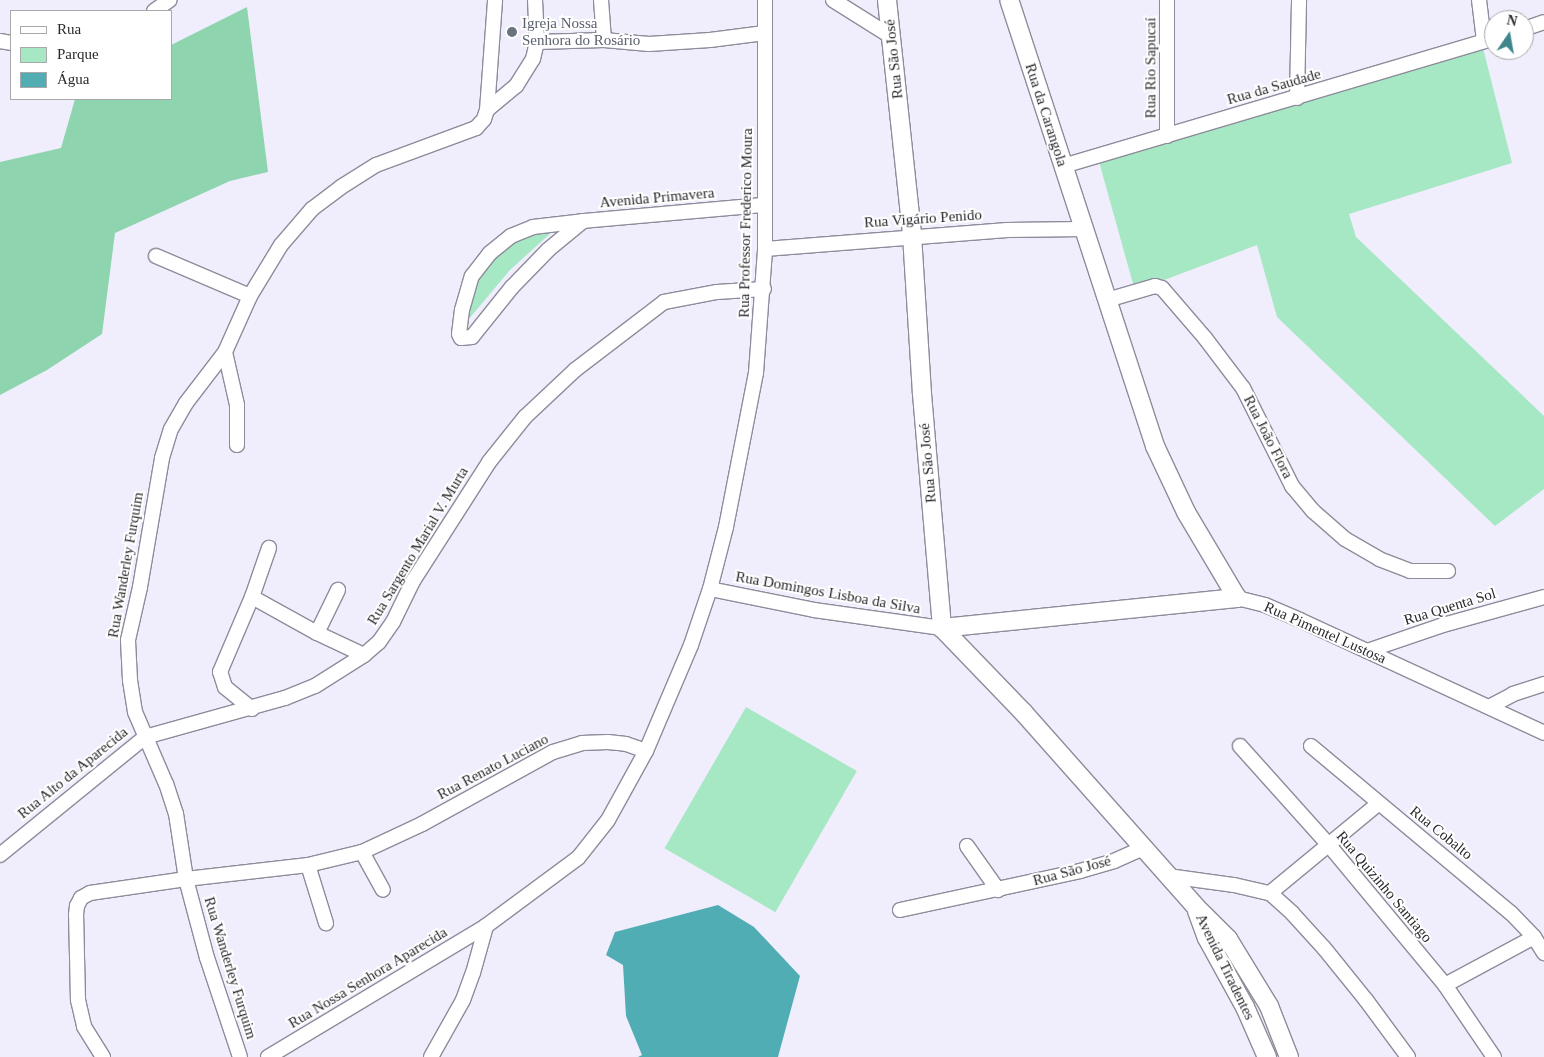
<!DOCTYPE html>
<html>
<head>
<meta charset="utf-8">
<style>
	body { margin:0 }
	#map { position:relative; width:1544px; height:1057px; overflow:hidden; background:#f0eefc; font-family:"Times New Roman",serif }
	div>[style] { position:absolute }
	[style*='--x'] { left:calc(var(--x)*1px); top:calc(var(--y)*1px); width:calc(var(--w)*1px); rotate:calc(var(--a)*1deg) }
	.green>* { inset:0; background:#a6e7c4; transform-origin:0 0 }
	.forest>* { inset:0; background:#8ed4af }
	.water>* { inset:0; background:#51adb4 }
	.roads { filter:drop-shadow(1px 0 #8e8c9a) drop-shadow(-1px 0 #8e8c9a) drop-shadow(0 1px #8e8c9a) drop-shadow(0 -1px #8e8c9a) }
	.minor>* { height:14px; margin:-7px; padding:0 7px; transform-origin:7px; border-radius:7px; background:#fff }
	.major>* { height:18px; margin:-9px; padding:0 9px; transform-origin:9px; border-radius:9px; background:#fff }
	.dots>* { width:14px; height:14px; translate:-50% -50%; box-sizing:border-box; border:2px solid #fff; border-radius:50% }
	span { translate:-50% -50%; white-space:nowrap; text-align:center; line-height:1.15; -webkit-text-stroke:4px #fff; paint-order:stroke }
	.worship-label { font-size:15px; color:#5b616d }
	.left { translate:0 -50%; text-align:left }
	.street-label { font-size:15px; color:#29282d }
	.legend { position:absolute; left:10px; top:10px; width:162px; height:90px; box-sizing:border-box; background:#fff; border:1px solid #a9a9ab; margin:0; padding:6px 9px; list-style:none; font-size:15px; color:#29282d }
	.legend li { display:flex; align-items:center; gap:10px; height:25px }
	.legend b { width:25px; border:1px solid #a9a9ab }
	.north { position:absolute; left:1484px; top:10px; width:50px; height:50px; box-sizing:border-box; background:#fff; border:1px solid #a9a9ab; border-radius:50%; rotate:12deg; font-size:14px; font-weight:700; line-height:20px; text-align:center; color:#29282d }
	.north::after { content:''; display:block; margin:auto; width:18px; height:22px; background:#3e868c; clip-path:polygon(50% 0,100% 100%,50% 72%,0 100%) }
</style>
</head>
<body>
<div id="map">
	<div class="green">
		<div style="clip-path:polygon(1483px 48px,1512px 163px,1349px 214px,1356px 237px,1544px 416px,1544px 489px,1495px 526px,1277px 317px,1257px 245px,1135px 291px,1098px 158px)"></div>
		<div style="clip-path:polygon(553px 231px,510px 270px,463px 326px,474px 280px,489px 259px,517px 234px)"></div>
		<div style="left:746px;top:707px;width:128px;height:163px;rotate:30deg"></div>
	</div>
	<div class="forest">
		<div style="clip-path:polygon(247px 7px,268px 172px,230px 181px,115px 233px,102px 334px,47px 370px,0 395px,0 162px,61px 148px,75px 99px,171px 99px,171px 45px)"></div>
	</div>
	<div class="water">
		<div style="clip-path:polygon(718px 905px,754px 927px,800px 976px,778px 1057px,638px 1057px,642px 1055px,626px 1016px,623px 965px,606px 955px,615px 932px)"></div>
	</div>
	<div class="roads">
		<div class="minor">
			<div style="--x:601;--y:0;--w:40;--a:85.7"></div>
			<div style="--x:833;--y:0;--w:70;--a:32.1"></div>
			<div style="--x:1479;--y:0;--w:41;--a:83"></div>
			<div style="--x:154;--y:11;--w:19;--a:-35"></div>
			<div style="--x:1524;--y:29;--w:21;--a:-19"></div>
			<div style="--x:0;--y:41;--w:11;--a:10"></div>
			<div style="--x:537;--y:42;--w:67;--a:-1.7"></div>
			<div style="--x:604;--y:40;--w:45;--a:5.1"></div>
			<div style="--x:649;--y:44;--w:61;--a:-3.8"></div>
			<div style="--x:710;--y:40;--w:55;--a:-7.3"></div>
			<div style="--x:1297;--y:98;--w:98;--a:-88.8"></div>
			<div style="--x:487;--y:110;--w:38;--a:-40"></div>
			<div style="--x:516;--y:86;--w:32;--a:-58"></div>
			<div style="--x:533;--y:59;--w:17;--a:-77"></div>
			<div style="--x:537;--y:42;--w:42;--a:-92.7"></div>
			<div style="--x:1167;--y:136;--w:136;--a:-90"></div>
			<div style="--x:1063;--y:166;--w:450;--a:-16.5"></div>
			<div style="--x:583;--y:221;--w:45;--a:140.4"></div>
			<div style="--x:548;--y:250;--w:52;--a:134.2"></div>
			<div style="--x:512;--y:287;--w:64;--a:128.7"></div>
			<div style="--x:472;--y:337;--w:11;--a:175"></div>
			<div style="--x:461;--y:338;--w:4;--a:-117"></div>
			<div style="--x:459;--y:334;--w:24;--a:-83"></div>
			<div style="--x:462;--y:310;--w:35;--a:-74"></div>
			<div style="--x:472;--y:276;--w:29;--a:-52"></div>
			<div style="--x:490;--y:253;--w:27;--a:-39"></div>
			<div style="--x:511;--y:236;--w:24;--a:-22"></div>
			<div style="--x:533;--y:227;--w:50;--a:-6.8"></div>
			<div style="--x:583;--y:221;--w:182;--a:-5.1"></div>
			<div style="--x:765;--y:249;--w:243;--a:-4.5"></div>
			<div style="--x:1007;--y:230;--w:77;--a:-0.7"></div>
			<div style="--x:156;--y:256;--w:102;--a:23.1"></div>
			<div style="--x:1107;--y:300;--w:50;--a:-16.3"></div>
			<div style="--x:1155;--y:286;--w:7;--a:16"></div>
			<div style="--x:1162;--y:288;--w:66;--a:49.3"></div>
			<div style="--x:1205;--y:338;--w:63;--a:52.8"></div>
			<div style="--x:1243;--y:388;--w:110;--a:63.4"></div>
			<div style="--x:1292;--y:486;--w:33;--a:50"></div>
			<div style="--x:1313;--y:511;--w:43;--a:41.2"></div>
			<div style="--x:1345;--y:539;--w:39;--a:30"></div>
			<div style="--x:1379;--y:559;--w:33;--a:21"></div>
			<div style="--x:1410;--y:571;--w:38;--a:0"></div>
			<div style="--x:225;--y:352;--w:54;--a:77.2"></div>
			<div style="--x:237;--y:405;--w:40;--a:90"></div>
			<div style="--x:710;--y:589;--w:106;--a:11.4"></div>
			<div style="--x:814;--y:610;--w:129;--a:8"></div>
			<div style="--x:252;--y:597;--w:74;--a:29"></div>
			<div style="--x:317;--y:633;--w:52;--a:25.1"></div>
			<div style="--x:1237;--y:598;--w:29;--a:14"></div>
			<div style="--x:1265;--y:605;--w:38;--a:23"></div>
			<div style="--x:1300;--y:620;--w:269;--a:24.8"></div>
			<div style="--x:317;--y:633;--w:48;--a:-64"></div>
			<div style="--x:1367;--y:651;--w:80;--a:-18.9"></div>
			<div style="--x:1443;--y:625;--w:105;--a:-15.5"></div>
			<div style="--x:1489;--y:707;--w:27;--a:-28"></div>
			<div style="--x:1513;--y:694;--w:33;--a:-18"></div>
			<div style="--x:252;--y:709;--w:35;--a:-141"></div>
			<div style="--x:225;--y:687;--w:16;--a:-108"></div>
			<div style="--x:220;--y:672;--w:82;--a:-66.9"></div>
			<div style="--x:252;--y:597;--w:52;--a:-70.9"></div>
			<div style="--x:1240;--y:746;--w:132;--a:48.1"></div>
			<div style="--x:1328;--y:844;--w:183;--a:50.3"></div>
			<div style="--x:1445;--y:985;--w:87;--a:55.8"></div>
			<div style="--x:1311;--y:746;--w:261;--a:39.9"></div>
			<div style="--x:1511;--y:913;--w:33;--a:46"></div>
			<div style="--x:1534;--y:937;--w:19;--a:58"></div>
			<div style="--x:967;--y:846;--w:54;--a:54.8"></div>
			<div style="--x:362;--y:852;--w:43;--a:61.1"></div>
			<div style="--x:0;--y:855;--w:187;--a:-39.1"></div>
			<div style="--x:145;--y:737;--w:145;--a:-15.6"></div>
			<div style="--x:285;--y:698;--w:32;--a:-22"></div>
			<div style="--x:315;--y:686;--w:58;--a:-32.3"></div>
			<div style="--x:364;--y:655;--w:20;--a:-41"></div>
			<div style="--x:379;--y:642;--w:24;--a:-55"></div>
			<div style="--x:393;--y:622;--w:46;--a:-64"></div>
			<div style="--x:413;--y:581;--w:141;--a:-57.4"></div>
			<div style="--x:489;--y:462;--w:58;--a:-51.3"></div>
			<div style="--x:525;--y:417;--w:69;--a:-43.2"></div>
			<div style="--x:575;--y:370;--w:112;--a:-37.4"></div>
			<div style="--x:664;--y:302;--w:54;--a:-10.7"></div>
			<div style="--x:717;--y:292;--w:47;--a:-3.7"></div>
			<div style="--x:308;--y:865;--w:61;--a:72.8"></div>
			<div style="--x:1168;--y:876;--w:67;--a:7.8"></div>
			<div style="--x:1234;--y:885;--w:37;--a:13"></div>
			<div style="--x:1270;--y:893;--w:30;--a:42"></div>
			<div style="--x:1292;--y:913;--w:47;--a:47.6"></div>
			<div style="--x:1324;--y:948;--w:67;--a:51.1"></div>
			<div style="--x:1366;--y:1000;--w:71;--a:53.6"></div>
			<div style="--x:1270;--y:893;--w:140;--a:-39.5"></div>
			<div style="--x:900;--y:910;--w:184;--a:-12.2"></div>
			<div style="--x:1080;--y:871;--w:35;--a:-16"></div>
			<div style="--x:1114;--y:861;--w:32;--a:-24"></div>
			<div style="--x:1445;--y:985;--w:101;--a:-28.3"></div>
			<div style="--x:103;--y:1057;--w:36;--a:-122"></div>
			<div style="--x:84;--y:1026;--w:27;--a:-103"></div>
			<div style="--x:78;--y:1000;--w:85;--a:-91.3"></div>
			<div style="--x:76;--y:915;--w:9;--a:-84"></div>
			<div style="--x:77;--y:906;--w:9;--a:-63"></div>
			<div style="--x:81;--y:898;--w:10;--a:-29"></div>
			<div style="--x:90;--y:893;--w:97;--a:-8.3"></div>
			<div style="--x:186;--y:879;--w:123;--a:-6.5"></div>
			<div style="--x:308;--y:865;--w:56;--a:-13.5"></div>
			<div style="--x:362;--y:852;--w:66;--a:-25"></div>
			<div style="--x:422;--y:824;--w:149;--a:-28.8"></div>
			<div style="--x:553;--y:752;--w:30;--a:-17"></div>
			<div style="--x:582;--y:743;--w:26;--a:-2"></div>
			<div style="--x:608;--y:742;--w:18;--a:6"></div>
			<div style="--x:626;--y:744;--w:21;--a:19"></div>
			<div style="--x:240;--y:1057;--w:104;--a:-108.4"></div>
			<div style="--x:207;--y:958;--w:82;--a:-104.9"></div>
			<div style="--x:186;--y:879;--w:66;--a:-98.7"></div>
			<div style="--x:176;--y:814;--w:32;--a:-108"></div>
			<div style="--x:166;--y:784;--w:78;--a:-113.3"></div>
			<div style="--x:135;--y:712;--w:32;--a:-99"></div>
			<div style="--x:130;--y:680;--w:40;--a:-92.9"></div>
			<div style="--x:128;--y:640;--w:54;--a:-77.2"></div>
			<div style="--x:140;--y:587;--w:131;--a:-80.3"></div>
			<div style="--x:162;--y:458;--w:30;--a:-73"></div>
			<div style="--x:171;--y:429;--w:30;--a:-60"></div>
			<div style="--x:186;--y:403;--w:64;--a:-52.6"></div>
			<div style="--x:225;--y:352;--w:61;--a:-65.9"></div>
			<div style="--x:250;--y:296;--w:60;--a:-58.7"></div>
			<div style="--x:281;--y:245;--w:48;--a:-49.3"></div>
			<div style="--x:312;--y:209;--w:36;--a:-37"></div>
			<div style="--x:341;--y:187;--w:41;--a:-32.2"></div>
			<div style="--x:376;--y:165;--w:107;--a:-20.3"></div>
			<div style="--x:476;--y:128;--w:12;--a:-48"></div>
			<div style="--x:484;--y:119;--w:9;--a:-72"></div>
			<div style="--x:487;--y:110;--w:110;--a:-85.8"></div>
			<div style="--x:268;--y:1057;--w:254;--a:-31"></div>
			<div style="--x:486;--y:926;--w:114;--a:-36.5"></div>
			<div style="--x:578;--y:858;--w:48;--a:-51.7"></div>
			<div style="--x:608;--y:820;--w:79;--a:-61.2"></div>
			<div style="--x:646;--y:751;--w:115;--a:-67"></div>
			<div style="--x:691;--y:645;--w:59;--a:-71.3"></div>
			<div style="--x:710;--y:589;--w:64;--a:-75.5"></div>
			<div style="--x:726;--y:527;--w:157;--a:-79"></div>
			<div style="--x:756;--y:373;--w:124;--a:-85.8"></div>
			<div style="--x:765;--y:249;--w:249;--a:-90"></div>
			<div style="--x:431;--y:1057;--w:65;--a:-60.7"></div>
			<div style="--x:463;--y:1000;--w:29;--a:-70"></div>
			<div style="--x:473;--y:973;--w:49;--a:-74.5"></div>
		</div>
		<div class="major">
			<div style="--x:887;--y:0;--w:236;--a:83.9"></div>
			<div style="--x:912;--y:235;--w:159;--a:86.4"></div>
			<div style="--x:922;--y:394;--w:235;--a:85.1"></div>
			<div style="--x:942;--y:628;--w:117;--a:46"></div>
			<div style="--x:1023;--y:712;--w:259;--a:48.4"></div>
			<div style="--x:1195;--y:906;--w:47;--a:45"></div>
			<div style="--x:1228;--y:939;--w:79;--a:58.5"></div>
			<div style="--x:1269;--y:1006;--w:55;--a:68.6"></div>
			<div style="--x:942;--y:628;--w:297;--a:-5.8"></div>
			<div style="--x:1237;--y:598;--w:100;--a:-120.7"></div>
			<div style="--x:1186;--y:512;--w:73;--a:-115.2"></div>
			<div style="--x:1155;--y:446;--w:469;--a:-108.1"></div>
			<div style="--x:1197;--y:911;--w:29;--a:70"></div>
			<div style="--x:1207;--y:938;--w:79;--a:61.2"></div>
			<div style="--x:1245;--y:1007;--w:55;--a:66.3"></div>
		</div>
	</div>
	<div class="dots">
		<div style="left:512px;top:32px;background:#6b7280"></div>
	</div>
	<div class="worship-label">
		<span class="left" style="left:522px;top:32px">Igreja Nossa<br>Senhora do Rosário</span>
	</div>
	<div class="street-label">
		<span style="left:894px;top:59px;rotate:-96deg">Rua São José</span>
		<span style="left:1151px;top:68px;rotate:-90deg">Rua Rio Sapucaí</span>
		<span style="left:1274px;top:87px;rotate:-16deg">Rua da Saudade</span>
		<span style="left:1046px;top:115px;rotate:72deg">Rua da Carangola</span>
		<span style="left:657px;top:198px;rotate:-5deg">Avenida Primavera</span>
		<span style="left:923px;top:219px;rotate:-4deg">Rua Vigário Penido</span>
		<span style="left:746px;top:223px;rotate:-89deg">Rua Professor Frederico Moura</span>
		<span style="left:1268px;top:437px;rotate:63deg">Rua João Flora</span>
		<span style="left:928px;top:463px;rotate:-95deg">Rua São José</span>
		<span style="left:418px;top:546px;rotate:-59deg">Rua Sargento Marial V. Murta</span>
		<span style="left:126px;top:565px;rotate:-80deg">Rua Wanderley Furquim</span>
		<span style="left:828px;top:593px;rotate:10deg">Rua Domingos Lisboa da Silva</span>
		<span style="left:1450px;top:607px;rotate:-17deg">Rua Quenta Sol</span>
		<span style="left:1325px;top:633px;rotate:24deg">Rua Pimentel Lustosa</span>
		<span style="left:493px;top:767px;rotate:-28deg">Rua Renato Luciano</span>
		<span style="left:73px;top:773px;rotate:-39deg">Rua Alto da Aparecida</span>
		<span style="left:1441px;top:833px;rotate:39deg">Rua Cobalto</span>
		<span style="left:1072px;top:871px;rotate:-15deg">Rua São José</span>
		<span style="left:1384px;top:887px;rotate:50deg">Rua Quizinho Santiago</span>
		<span style="left:1225px;top:967px;rotate:64deg">Avenida Tiradentes</span>
		<span style="left:230px;top:968px;rotate:73deg">Rua Wanderley Furquim</span>
		<span style="left:368px;top:978px;rotate:-31deg">Rua Nossa Senhora Aparecida</span>
	</div>
	<ul class="legend">
	<li><b style="height:6px;background:#fff"></b>Rua</li>
	<li><b style="height:14px;background:#a6e7c4"></b>Parque</li>
	<li><b style="height:14px;background:#51adb4"></b>Água</li>
	</ul>
	<div class="north">N</div>
</div>
</body>
</html>
